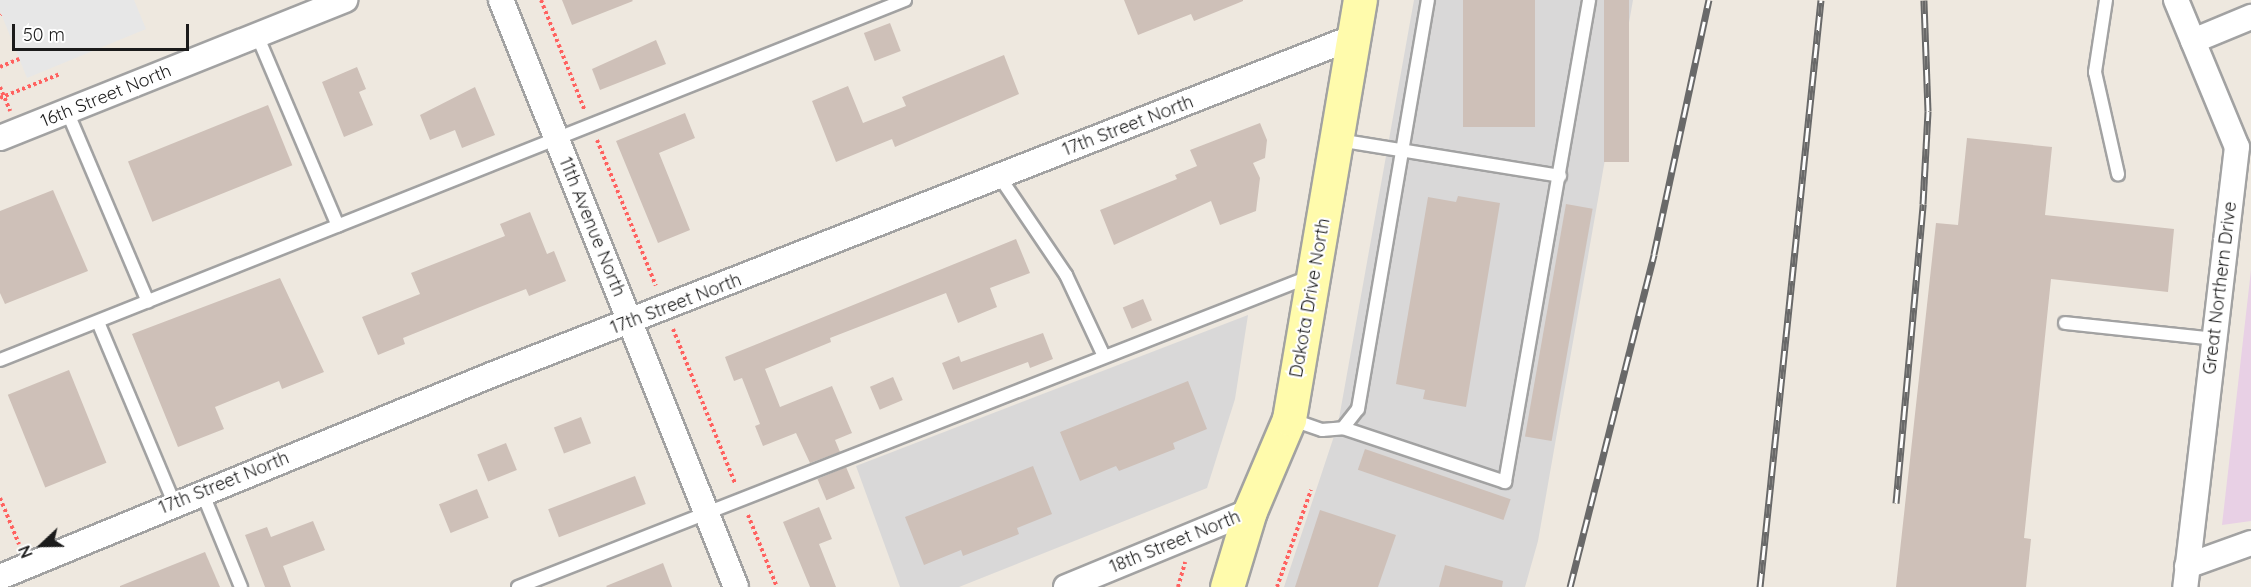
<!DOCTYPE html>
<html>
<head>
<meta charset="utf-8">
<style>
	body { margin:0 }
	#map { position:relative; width:2251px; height:587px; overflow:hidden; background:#eee8df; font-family:Quicksand,sans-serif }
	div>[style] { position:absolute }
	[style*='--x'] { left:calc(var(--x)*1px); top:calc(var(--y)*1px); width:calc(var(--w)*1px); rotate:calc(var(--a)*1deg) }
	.residential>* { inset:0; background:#d9d8d8 }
	.industrial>* { inset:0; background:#e8d0e5 }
	.parking>* { inset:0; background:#e7e7e7 }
	.building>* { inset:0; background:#cec0b8; transform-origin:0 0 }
	.path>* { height:4px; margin-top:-2px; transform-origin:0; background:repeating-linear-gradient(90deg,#ff615f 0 3px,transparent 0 6px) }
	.roads { filter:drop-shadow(2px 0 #a2a2a2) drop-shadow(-2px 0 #a2a2a2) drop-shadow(0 2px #a2a2a2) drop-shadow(0 -2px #a2a2a2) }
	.lane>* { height:12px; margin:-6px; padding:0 6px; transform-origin:6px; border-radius:6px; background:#fff }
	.street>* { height:24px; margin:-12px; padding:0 12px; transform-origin:12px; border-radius:12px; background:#fff }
	.secondary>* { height:33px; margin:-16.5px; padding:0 16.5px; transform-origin:16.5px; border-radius:16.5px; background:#fffbac }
	.rail>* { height:7px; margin-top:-3.5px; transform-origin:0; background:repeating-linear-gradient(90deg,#fff 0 14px,#696969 0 28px); box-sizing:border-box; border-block:2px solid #696969 }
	span { translate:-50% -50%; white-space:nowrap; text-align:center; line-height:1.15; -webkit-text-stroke:4.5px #fff; paint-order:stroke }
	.street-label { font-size:18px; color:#1b1b1b }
	.north { position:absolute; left:12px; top:515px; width:60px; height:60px; -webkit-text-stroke:4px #fff; paint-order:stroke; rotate:248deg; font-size:16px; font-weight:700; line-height:24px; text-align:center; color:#1b1b1b }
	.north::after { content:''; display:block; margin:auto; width:21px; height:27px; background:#1b1b1b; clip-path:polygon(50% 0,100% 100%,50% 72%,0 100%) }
	.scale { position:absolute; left:12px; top:24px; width:177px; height:27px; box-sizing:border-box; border:3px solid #1b1b1b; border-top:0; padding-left:8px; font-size:18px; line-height:21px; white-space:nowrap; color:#1b1b1b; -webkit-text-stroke:4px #fff; paint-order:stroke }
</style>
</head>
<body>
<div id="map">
	<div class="residential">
		<div style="clip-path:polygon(1414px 0,1633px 0,1538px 541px,1525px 587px,1284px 587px,1338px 424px)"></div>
		<div style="clip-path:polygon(1248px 315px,1235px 399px,1207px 488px,959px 587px,900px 587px,856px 466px)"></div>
	</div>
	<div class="industrial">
		<div style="clip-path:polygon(2251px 270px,2251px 521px,2222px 525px)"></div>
	</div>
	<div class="parking">
		<div style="clip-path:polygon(0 0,134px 0,146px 29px,27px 78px,0 11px)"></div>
	</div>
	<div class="building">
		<div style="clip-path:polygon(562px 0,632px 0,633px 1px,572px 25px)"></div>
		<div style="clip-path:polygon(1124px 0,1243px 0,1243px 1px,1194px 21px,1191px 14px,1138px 35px)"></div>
		<div style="left:1463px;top:0;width:72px;height:127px"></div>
		<div style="left:1604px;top:0;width:25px;height:162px"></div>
		<div style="left:890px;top:23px;width:30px;height:28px;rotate:69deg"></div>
		<div style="clip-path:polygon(656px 40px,666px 64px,600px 90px,592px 69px)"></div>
		<div style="clip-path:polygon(1004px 55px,1019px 94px,895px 147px,892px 139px,836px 162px,812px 101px,848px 86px,863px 123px,906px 106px,902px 97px)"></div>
		<div style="clip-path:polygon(357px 67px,366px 89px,359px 92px,373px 125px,344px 137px,322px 82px)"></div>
		<div style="clip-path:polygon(475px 87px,495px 135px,462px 148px,455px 130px,430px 140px,420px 115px)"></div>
		<div style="left:268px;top:105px;width:65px;height:151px;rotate:68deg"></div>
		<div style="clip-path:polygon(685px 113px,695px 138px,659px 153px,690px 230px,658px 243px,616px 141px)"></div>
		<div style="clip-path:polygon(1260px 123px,1267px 140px,1265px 158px,1253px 163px,1260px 178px,1256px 211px,1220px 225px,1211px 201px,1114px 245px,1100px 210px,1177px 179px,1175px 175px,1197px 166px,1190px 150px)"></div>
		<div style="clip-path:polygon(1967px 138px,2052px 147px,2045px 215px,2174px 229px,2168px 292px,2051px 279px,2024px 538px,2031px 539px,2026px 587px,1896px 587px,1936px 223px,1958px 225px)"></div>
		<div style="clip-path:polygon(53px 190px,88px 271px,5px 304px,0 293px,0 211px)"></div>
		<div style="clip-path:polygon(1458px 196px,1500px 203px,1466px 407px,1423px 399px,1425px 390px,1396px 384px,1428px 197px,1456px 202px)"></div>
		<div style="left:1566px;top:204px;width:27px;height:236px;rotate:10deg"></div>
		<div style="clip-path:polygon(530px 212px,547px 254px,554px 251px,566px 281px,529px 296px,526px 289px,480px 307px,403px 338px,405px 344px,378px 355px,362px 317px,420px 294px,411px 273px,505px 236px,500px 224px)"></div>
		<div style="clip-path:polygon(1016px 239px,1030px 273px,990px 288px,997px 307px,958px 323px,946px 293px,830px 338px,831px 342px,765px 369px,780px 407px,832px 386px,852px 433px,835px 440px,840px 452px,810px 463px,796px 433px,763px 446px,755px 426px,760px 424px,742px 378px,734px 381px,725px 357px)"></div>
		<div style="clip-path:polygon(280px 278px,324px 372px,282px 389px,279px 381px,215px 407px,224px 429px,178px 447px,132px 334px)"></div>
		<div style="left:1143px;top:299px;width:23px;height:22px;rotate:67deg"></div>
		<div style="clip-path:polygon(1043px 333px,1053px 359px,1030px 368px,1028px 362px,953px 390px,942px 363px,959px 356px,961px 362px)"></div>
		<div style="left:69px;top:370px;width:100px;height:66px;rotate:68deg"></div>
		<div style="left:893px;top:377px;width:25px;height:25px;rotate:67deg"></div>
		<div style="clip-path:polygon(1188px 381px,1207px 429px,1173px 443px,1175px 449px,1119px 471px,1116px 466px,1080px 481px,1060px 432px)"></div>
		<div style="left:581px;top:417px;width:28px;height:29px;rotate:69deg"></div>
		<div style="left:506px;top:443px;width:29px;height:31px;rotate:68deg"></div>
		<div style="left:1365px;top:449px;width:154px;height:22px;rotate:19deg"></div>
		<div style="clip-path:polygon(1033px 466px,1052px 514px,1017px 528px,1019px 534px,963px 556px,961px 550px,924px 565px,905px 517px)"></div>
		<div style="left:846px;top:467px;width:23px;height:31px;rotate:67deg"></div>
		<div style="left:635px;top:476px;width:30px;height:93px;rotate:69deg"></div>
		<div style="left:477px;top:489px;width:31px;height:41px;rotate:68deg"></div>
		<div style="clip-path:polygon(819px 507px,832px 539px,819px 544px,836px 587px,810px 587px,783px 522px)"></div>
		<div style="clip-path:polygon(1320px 510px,1396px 535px,1378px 587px,1295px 587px)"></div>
		<div style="clip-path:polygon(313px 521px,325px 550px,283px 566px,291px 587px,265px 587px,245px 535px,267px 527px,271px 537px)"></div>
		<div style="clip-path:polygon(205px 552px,220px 587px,120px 587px,120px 586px)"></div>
		<div style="clip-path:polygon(663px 563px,672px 587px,607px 587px,606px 586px)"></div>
		<div style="clip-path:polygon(1445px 565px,1503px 581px,1502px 587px,1439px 587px)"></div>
	</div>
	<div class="path">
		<div style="--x:541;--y:0;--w:119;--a:68.4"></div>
		<div style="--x:0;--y:15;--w:1;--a:-45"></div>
		<div style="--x:0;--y:67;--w:21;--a:-23"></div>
		<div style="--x:0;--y:87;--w:26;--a:67"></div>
		<div style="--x:0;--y:98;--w:65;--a:-21.8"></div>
		<div style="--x:597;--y:140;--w:157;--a:68"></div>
		<div style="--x:673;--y:329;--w:166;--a:68.1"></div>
		<div style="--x:0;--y:498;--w:50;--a:67.6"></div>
		<div style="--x:748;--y:515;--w:78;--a:68.1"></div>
		<div style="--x:1178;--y:587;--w:26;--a:-74"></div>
		<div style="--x:1277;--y:587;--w:103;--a:-70.7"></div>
	</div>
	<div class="roads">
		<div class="lane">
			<div style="--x:2106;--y:0;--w:73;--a:98.7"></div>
			<div style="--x:2095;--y:72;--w:105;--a:77.3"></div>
			<div style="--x:257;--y:35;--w:207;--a:67"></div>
			<div style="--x:67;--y:111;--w:207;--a:67"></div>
			<div style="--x:1338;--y:140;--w:225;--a:9.2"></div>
			<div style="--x:999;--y:176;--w:120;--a:55.9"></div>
			<div style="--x:1066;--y:275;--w:89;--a:64.9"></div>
			<div style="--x:98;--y:322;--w:196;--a:67.2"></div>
			<div style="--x:2065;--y:323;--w:150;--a:6.1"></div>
			<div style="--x:0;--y:360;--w:974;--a:-21.69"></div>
			<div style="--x:1290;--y:419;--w:34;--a:19"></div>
			<div style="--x:1322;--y:430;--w:21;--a:-5"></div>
			<div style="--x:1343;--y:428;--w:24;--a:-52"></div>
			<div style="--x:1358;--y:409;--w:415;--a:-80.3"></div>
			<div style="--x:1343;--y:428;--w:171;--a:18.4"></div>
			<div style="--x:1505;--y:482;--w:489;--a:-80.1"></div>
			<div style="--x:202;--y:492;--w:103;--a:67.7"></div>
			<div style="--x:518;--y:587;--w:852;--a:-21.41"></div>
		</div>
		<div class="street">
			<div style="--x:501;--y:0;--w:632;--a:68.18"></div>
			<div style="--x:2176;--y:0;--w:159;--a:67.5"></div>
			<div style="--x:2237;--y:147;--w:443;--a:96.7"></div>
			<div style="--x:2193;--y:41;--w:63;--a:-22.5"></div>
			<div style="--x:0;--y:138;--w:372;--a:-21.8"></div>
			<div style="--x:2187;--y:566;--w:68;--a:-19.8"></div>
			<div style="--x:0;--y:577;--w:531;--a:-22.36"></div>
			<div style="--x:491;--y:375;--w:927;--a:-21.39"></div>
			<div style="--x:1066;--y:587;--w:199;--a:-22.4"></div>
		</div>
		<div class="secondary">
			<div style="--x:1227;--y:587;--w:79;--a:-73.2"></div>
			<div style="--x:1250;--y:511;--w:100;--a:-67"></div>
			<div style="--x:1289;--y:419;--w:425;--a:-80.4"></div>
		</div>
	</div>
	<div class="rail">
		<div style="--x:1896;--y:503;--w:300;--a:-84.8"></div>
		<div style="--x:1923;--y:204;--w:93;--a:-86.9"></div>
		<div style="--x:1928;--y:111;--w:111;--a:-92.1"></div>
		<div style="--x:1570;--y:587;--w:343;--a:-75.8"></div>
		<div style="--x:1654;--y:254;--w:260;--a:-77.8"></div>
		<div style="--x:1760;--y:587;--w:590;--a:-84.07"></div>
	</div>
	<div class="street-label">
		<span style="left:106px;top:96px;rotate:-22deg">16th Street North</span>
		<span style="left:1128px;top:126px;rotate:-21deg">17th Street North</span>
		<span style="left:592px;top:227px;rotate:68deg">11th Avenue North</span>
		<span style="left:2220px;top:288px;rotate:-83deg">Great Northern Drive</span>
		<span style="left:1310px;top:298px;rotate:-80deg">Dakota Drive North</span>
		<span style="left:676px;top:304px;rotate:-21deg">17th Street North</span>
		<span style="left:224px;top:483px;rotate:-22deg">17th Street North</span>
		<span style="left:1175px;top:542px;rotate:-22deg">18th Street North</span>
	</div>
	<div class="north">N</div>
	<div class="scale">50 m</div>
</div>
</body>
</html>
